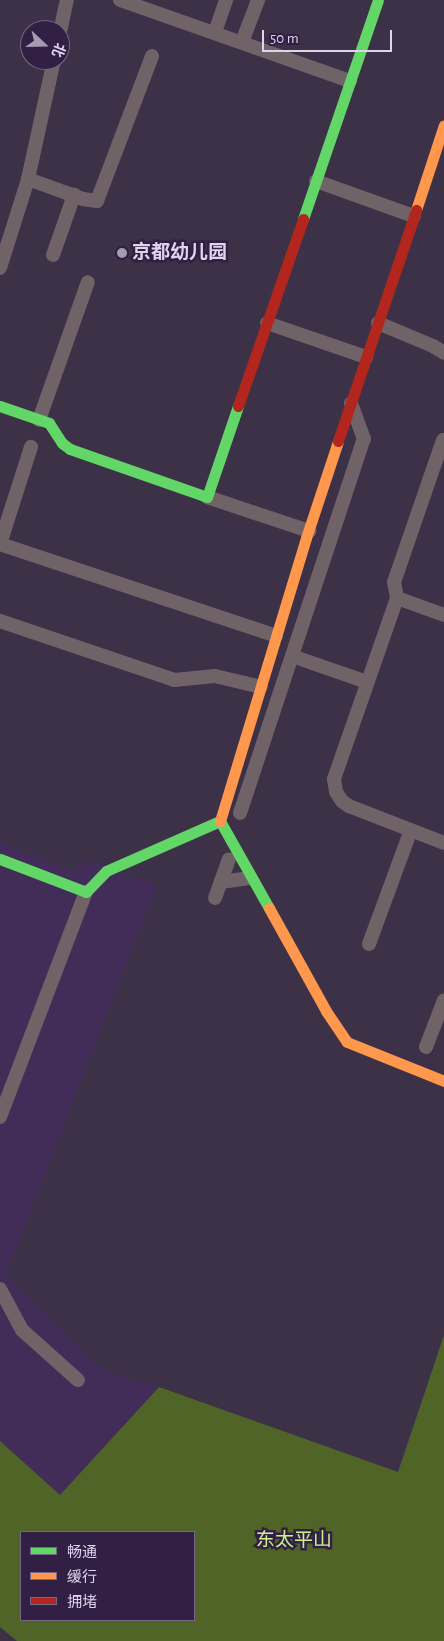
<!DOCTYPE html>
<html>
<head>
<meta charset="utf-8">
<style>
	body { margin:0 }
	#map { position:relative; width:444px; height:1641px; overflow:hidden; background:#3c3147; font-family:"Alegreya Sans","Noto Sans SC",sans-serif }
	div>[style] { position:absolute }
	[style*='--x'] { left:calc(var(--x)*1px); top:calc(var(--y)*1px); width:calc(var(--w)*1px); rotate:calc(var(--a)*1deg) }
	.built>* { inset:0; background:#412d57 }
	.forest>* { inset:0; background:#516428 }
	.street>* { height:14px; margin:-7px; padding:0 7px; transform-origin:7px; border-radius:7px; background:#6f6368 }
	.fast>* { height:11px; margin:-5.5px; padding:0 5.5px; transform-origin:5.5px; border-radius:5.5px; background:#63d668 }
	.slow>* { height:11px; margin:-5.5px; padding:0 5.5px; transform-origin:5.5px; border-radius:5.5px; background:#ff974d }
	.jam>* { height:11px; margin:-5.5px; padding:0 5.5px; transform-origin:5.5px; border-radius:5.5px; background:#b3261e }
	.dots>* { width:14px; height:14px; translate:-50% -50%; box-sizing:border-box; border:2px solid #311f44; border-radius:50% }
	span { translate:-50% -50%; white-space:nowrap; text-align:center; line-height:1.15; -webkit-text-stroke:5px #311f44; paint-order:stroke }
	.poi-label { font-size:19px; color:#ded4ec; font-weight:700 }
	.left { translate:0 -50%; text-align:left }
	.park-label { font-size:19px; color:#ccf08d }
	.legend { position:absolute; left:20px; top:1531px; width:175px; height:90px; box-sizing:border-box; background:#311f44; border:1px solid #766787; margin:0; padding:6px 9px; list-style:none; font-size:15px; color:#ded4ec }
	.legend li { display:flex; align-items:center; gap:10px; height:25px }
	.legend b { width:25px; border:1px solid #766787 }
	.north { position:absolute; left:20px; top:20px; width:50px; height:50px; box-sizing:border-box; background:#311f44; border:1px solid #766787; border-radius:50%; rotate:111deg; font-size:14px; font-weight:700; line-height:20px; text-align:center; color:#ded4ec }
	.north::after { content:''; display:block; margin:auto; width:18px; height:22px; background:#a59bb2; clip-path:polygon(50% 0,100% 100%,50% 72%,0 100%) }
	.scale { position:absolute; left:262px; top:30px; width:130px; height:22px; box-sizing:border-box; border:2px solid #ded4ec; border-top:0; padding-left:6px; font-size:15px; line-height:18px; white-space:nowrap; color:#ded4ec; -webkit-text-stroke:4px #311f44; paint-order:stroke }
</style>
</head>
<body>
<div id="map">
	<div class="built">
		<div style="clip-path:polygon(0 841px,73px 871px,88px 860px,157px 885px,6px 1275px,106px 1372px,159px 1387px,60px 1495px,0 1441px)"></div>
	</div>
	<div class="forest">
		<div style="clip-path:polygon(evenodd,444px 1335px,444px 1641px,17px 1641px,0 1627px,0 1441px,60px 1495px,159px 1387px,398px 1472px,444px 1335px,21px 1532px,194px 1532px,194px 1620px,21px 1620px,21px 1532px)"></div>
	</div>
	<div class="street">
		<div style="--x:120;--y:0;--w:244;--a:19.4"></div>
		<div style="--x:60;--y:32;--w:33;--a:-78"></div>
		<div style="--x:215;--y:32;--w:34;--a:-71"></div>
		<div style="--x:242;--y:42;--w:45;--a:-69.1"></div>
		<div style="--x:28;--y:179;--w:59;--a:20"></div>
		<div style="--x:83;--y:199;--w:14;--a:8"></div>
		<div style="--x:97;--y:201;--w:155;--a:-69.2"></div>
		<div style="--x:316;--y:181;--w:104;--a:19.7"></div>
		<div style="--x:53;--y:255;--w:64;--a:-70.7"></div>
		<div style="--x:0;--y:268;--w:93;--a:-72.5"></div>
		<div style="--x:28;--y:179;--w:122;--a:-77.7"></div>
		<div style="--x:267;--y:323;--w:105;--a:19"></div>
		<div style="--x:378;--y:323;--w:60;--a:22.7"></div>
		<div style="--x:433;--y:346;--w:13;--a:32"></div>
		<div style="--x:39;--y:420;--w:146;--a:-70.5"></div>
		<div style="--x:443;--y:440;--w:150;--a:109"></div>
		<div style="--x:394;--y:582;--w:16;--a:79"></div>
		<div style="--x:397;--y:598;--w:192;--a:109.2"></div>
		<div style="--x:334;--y:779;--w:13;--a:81"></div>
		<div style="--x:336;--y:792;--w:11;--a:56"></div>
		<div style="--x:342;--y:801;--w:9;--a:36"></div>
		<div style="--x:349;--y:806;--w:102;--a:21.3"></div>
		<div style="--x:207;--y:497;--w:108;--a:18.4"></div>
		<div style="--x:0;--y:544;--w:291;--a:18.4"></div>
		<div style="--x:0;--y:544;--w:102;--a:-72.3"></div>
		<div style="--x:397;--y:598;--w:50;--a:19.9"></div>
		<div style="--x:0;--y:621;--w:184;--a:18.7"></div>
		<div style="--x:174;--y:680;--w:41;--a:-5.6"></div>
		<div style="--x:215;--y:676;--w:47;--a:13.4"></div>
		<div style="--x:292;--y:656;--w:79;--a:19.1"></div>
		<div style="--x:240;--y:813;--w:394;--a:-71.7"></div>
		<div style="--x:364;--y:439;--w:38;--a:-110"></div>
		<div style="--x:221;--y:882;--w:30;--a:-8"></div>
		<div style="--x:215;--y:898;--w:41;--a:-70.3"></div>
		<div style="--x:369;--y:944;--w:121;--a:-69.8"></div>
		<div style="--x:426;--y:1047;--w:50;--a:-69"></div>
		<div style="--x:0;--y:1117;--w:241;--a:-69.1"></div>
		<div style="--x:0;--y:1289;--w:47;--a:61.8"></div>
		<div style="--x:22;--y:1330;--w:75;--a:41.8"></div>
	</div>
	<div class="fast">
		<div style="--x:303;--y:219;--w:231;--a:-71.1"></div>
		<div style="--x:0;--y:406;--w:52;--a:19.1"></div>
		<div style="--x:49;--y:423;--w:24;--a:57"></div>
		<div style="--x:62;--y:443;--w:10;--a:37"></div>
		<div style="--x:70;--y:449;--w:145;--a:19.3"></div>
		<div style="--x:207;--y:497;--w:96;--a:-71.2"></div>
		<div style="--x:0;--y:859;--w:92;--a:21"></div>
		<div style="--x:86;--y:892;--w:29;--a:-46"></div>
		<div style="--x:106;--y:871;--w:124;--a:-23.7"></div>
		<div style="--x:220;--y:821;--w:100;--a:60.6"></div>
	</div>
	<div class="slow">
		<div style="--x:416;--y:210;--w:89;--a:-71.8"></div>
		<div style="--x:220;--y:821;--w:296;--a:-73.1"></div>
		<div style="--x:306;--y:538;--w:102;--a:-71.7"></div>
		<div style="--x:269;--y:908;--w:118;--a:61"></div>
		<div style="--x:326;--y:1011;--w:37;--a:56"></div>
		<div style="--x:347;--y:1042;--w:105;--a:21.9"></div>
	</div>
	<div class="jam">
		<div style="--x:238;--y:406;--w:198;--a:-70.8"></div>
		<div style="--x:338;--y:441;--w:244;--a:-71.3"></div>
	</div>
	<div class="dots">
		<div style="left:122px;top:253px;background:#a59bb2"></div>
	</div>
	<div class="poi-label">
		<span class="left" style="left:132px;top:253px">京都幼儿园</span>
	</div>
	<div class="park-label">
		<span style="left:294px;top:1541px">东太平山</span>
	</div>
	<ul class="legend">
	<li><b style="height:6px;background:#63d668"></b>畅通</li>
	<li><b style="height:6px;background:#ff974d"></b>缓行</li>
	<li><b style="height:6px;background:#b3261e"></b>拥堵</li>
	</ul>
	<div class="north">北</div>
	<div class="scale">50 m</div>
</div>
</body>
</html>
